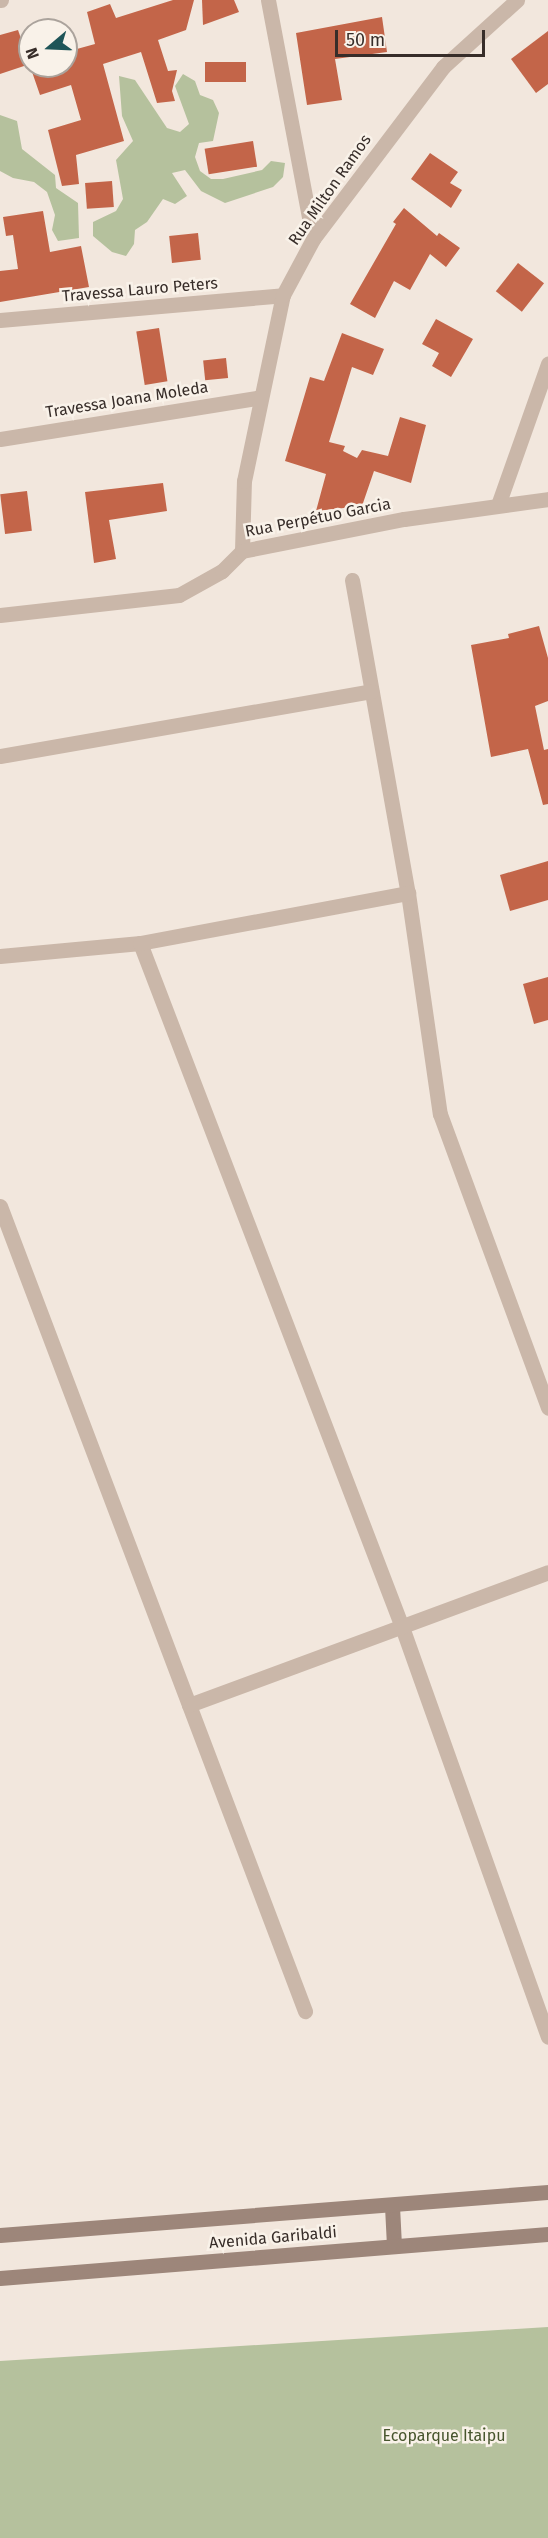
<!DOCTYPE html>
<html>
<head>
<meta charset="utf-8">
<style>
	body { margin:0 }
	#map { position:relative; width:548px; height:2538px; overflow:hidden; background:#f2e7dd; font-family:"Fira Sans",sans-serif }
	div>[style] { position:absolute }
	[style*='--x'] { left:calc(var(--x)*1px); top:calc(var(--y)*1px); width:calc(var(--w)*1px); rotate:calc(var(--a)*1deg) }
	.green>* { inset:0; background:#b5c19d }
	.building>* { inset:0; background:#c36549; transform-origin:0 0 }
	.minor>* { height:15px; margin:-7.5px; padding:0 7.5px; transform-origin:7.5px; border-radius:7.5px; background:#cab7a9 }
	.secondary>* { height:15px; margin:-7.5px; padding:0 7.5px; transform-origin:7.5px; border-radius:7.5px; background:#9d867a }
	span { translate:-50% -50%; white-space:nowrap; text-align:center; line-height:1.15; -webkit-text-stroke:5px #f9f2e9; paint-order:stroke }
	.street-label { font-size:16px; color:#372d29 }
	.park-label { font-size:16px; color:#47552d }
	.north { position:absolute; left:18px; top:18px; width:60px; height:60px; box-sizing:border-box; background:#f9f2e9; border:2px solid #aba39c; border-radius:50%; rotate:251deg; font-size:16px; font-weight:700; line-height:24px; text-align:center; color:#372d29 }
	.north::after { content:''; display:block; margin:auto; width:21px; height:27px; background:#1f5558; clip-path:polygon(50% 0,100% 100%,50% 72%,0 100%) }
	.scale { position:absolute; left:335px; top:30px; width:150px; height:27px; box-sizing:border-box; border:3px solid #372d29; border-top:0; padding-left:8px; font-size:18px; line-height:21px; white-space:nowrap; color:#372d29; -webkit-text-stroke:4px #f9f2e9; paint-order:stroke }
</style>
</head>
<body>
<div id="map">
	<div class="green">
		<div style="clip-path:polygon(183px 74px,195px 81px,200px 95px,213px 100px,219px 113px,213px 141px,199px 143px,195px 157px,200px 171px,211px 179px,223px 179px,262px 170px,271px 161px,285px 163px,283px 177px,273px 187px,225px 203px,201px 191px,185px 170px,172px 173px,187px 196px,175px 204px,163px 199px,147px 222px,135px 230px,134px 244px,126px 256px,112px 252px,93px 236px,93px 222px,116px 211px,123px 199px,116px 160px,133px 141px,122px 116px,119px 76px,135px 80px,167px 128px,180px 132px,189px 124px,175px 86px)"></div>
		<div style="clip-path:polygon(0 115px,17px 121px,22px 149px,55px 175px,56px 188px,78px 203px,79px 238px,58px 241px,52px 230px,55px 215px,47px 192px,34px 182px,13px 178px,0 171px)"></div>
		<div style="clip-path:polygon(548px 2327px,548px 2538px,0 2538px,0 2361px)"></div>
	</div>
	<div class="building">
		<div style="clip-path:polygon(173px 0,194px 0,186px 30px,158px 40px,168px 71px,177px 70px,172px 91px,175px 101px,157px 103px,141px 52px,103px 64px,124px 141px,76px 155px,79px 184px,62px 186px,48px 130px,81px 120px,71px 85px,40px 95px,30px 66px,66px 66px,66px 52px,95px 44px,87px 12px,110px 4px,116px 18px)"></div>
		<div style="clip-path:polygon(202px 0,234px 0,239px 12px,203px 25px)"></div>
		<div style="clip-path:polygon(382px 17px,387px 52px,335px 59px,342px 100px,307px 105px,296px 33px)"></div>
		<div style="clip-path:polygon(18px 30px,30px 64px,0 74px,0 35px)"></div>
		<div style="clip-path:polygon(548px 31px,548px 84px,536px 93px,511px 59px)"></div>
		<div style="left:246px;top:62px;width:20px;height:41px;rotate:90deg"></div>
		<div style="left:253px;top:141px;width:26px;height:49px;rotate:81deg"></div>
		<div style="clip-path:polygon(430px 153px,458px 172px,450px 183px,462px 190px,451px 208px,411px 179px)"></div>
		<div style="left:112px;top:181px;width:26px;height:27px;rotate:86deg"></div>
		<div style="clip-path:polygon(404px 208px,437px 236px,439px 233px,460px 248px,446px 267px,430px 254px,410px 290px,394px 281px,375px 318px,350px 304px,396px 224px,393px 222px)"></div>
		<div style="clip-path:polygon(43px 211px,50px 252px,81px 246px,89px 287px,0 302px,0 271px,18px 269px,13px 235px,6px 236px,3px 217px)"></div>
		<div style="left:198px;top:233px;width:27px;height:29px;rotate:84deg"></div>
		<div style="left:518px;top:263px;width:33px;height:36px;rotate:38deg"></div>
		<div style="clip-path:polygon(436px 319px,473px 339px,451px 377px,432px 366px,439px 353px,422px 344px)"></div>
		<div style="left:159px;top:328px;width:54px;height:23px;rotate:81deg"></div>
		<div style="clip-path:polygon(342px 333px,384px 349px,373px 375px,352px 367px,329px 442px,345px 446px,343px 451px,357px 458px,362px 450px,388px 456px,400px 417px,426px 425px,411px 483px,374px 471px,362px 506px,316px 511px,326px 474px,285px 461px,310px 377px,324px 381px)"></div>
		<div style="left:226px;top:358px;width:20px;height:23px;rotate:84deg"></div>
		<div style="clip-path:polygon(163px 483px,167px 511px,109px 520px,116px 559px,94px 563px,85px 492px)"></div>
		<div style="left:27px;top:491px;width:40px;height:27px;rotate:83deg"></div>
		<div style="clip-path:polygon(539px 626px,548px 658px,548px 701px,535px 706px,544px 750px,548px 749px,548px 804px,543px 805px,528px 749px,491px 757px,471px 645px,509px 638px,508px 634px)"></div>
		<div style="clip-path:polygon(548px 861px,548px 900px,510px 911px,500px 875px)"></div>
		<div style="clip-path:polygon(548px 977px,548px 1020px,534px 1024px,523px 984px)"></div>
	</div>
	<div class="minor">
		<div style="--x:0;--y:0;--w:1;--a:0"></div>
		<div style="--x:268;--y:0;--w:243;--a:79.3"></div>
		<div style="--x:0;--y:320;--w:284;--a:-5"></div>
		<div style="--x:0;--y:439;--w:264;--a:-9.1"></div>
		<div style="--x:498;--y:505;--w:150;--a:-70.5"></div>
		<div style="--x:242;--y:551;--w:70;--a:-88.4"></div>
		<div style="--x:244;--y:481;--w:190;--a:-78.2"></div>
		<div style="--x:283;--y:295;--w:64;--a:-61.8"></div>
		<div style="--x:313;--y:239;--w:216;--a:-52.9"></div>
		<div style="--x:443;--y:67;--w:100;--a:-42.2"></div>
		<div style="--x:352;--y:580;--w:318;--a:79.9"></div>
		<div style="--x:408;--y:893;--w:223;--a:81.8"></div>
		<div style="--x:440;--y:1114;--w:313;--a:69.8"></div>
		<div style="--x:0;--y:615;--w:180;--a:-6.4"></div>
		<div style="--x:179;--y:595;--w:49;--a:-29.2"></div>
		<div style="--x:222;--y:571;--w:28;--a:-45"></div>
		<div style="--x:242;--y:551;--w:165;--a:-11.2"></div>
		<div style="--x:404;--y:519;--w:145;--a:-7.9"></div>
		<div style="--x:0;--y:756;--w:377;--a:-9.9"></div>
		<div style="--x:140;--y:943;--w:732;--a:69.04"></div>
		<div style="--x:402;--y:1627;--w:435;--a:70.4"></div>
		<div style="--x:0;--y:956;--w:141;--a:-5.3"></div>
		<div style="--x:140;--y:943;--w:273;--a:-10.6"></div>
		<div style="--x:0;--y:1206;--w:861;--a:69.25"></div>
		<div style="--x:189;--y:1705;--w:383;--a:-20.3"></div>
	</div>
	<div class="secondary">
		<div style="--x:392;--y:2206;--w:40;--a:87.1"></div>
		<div style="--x:0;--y:2235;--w:550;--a:-4.49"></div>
		<div style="--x:0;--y:2278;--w:550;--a:-4.59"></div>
	</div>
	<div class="street-label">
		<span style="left:330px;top:190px;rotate:-55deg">Rua Milton Ramos</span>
		<span style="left:140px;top:290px;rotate:-5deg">Travessa Lauro Peters</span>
		<span style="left:127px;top:400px;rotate:-9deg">Travessa Joana Moleda</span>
		<span style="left:318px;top:518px;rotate:-11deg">Rua Perpétuo Garcia</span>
		<span style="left:273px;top:2238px;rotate:-5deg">Avenida Garibaldi</span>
	</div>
	<div class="park-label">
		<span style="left:444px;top:2436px">Ecoparque Itaipu</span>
	</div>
	<div class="north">N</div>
	<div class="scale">50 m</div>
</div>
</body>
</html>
